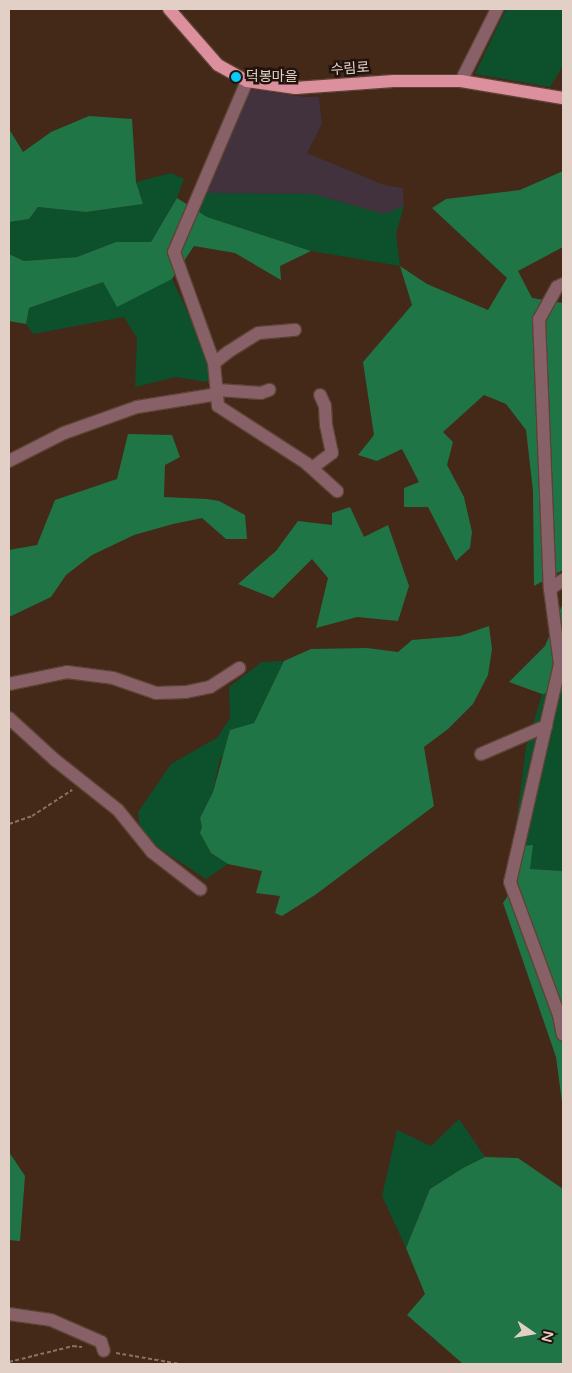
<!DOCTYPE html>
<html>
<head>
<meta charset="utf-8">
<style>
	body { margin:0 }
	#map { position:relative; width:572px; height:1373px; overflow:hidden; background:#442818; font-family:"Varela Round","Noto Sans KR",sans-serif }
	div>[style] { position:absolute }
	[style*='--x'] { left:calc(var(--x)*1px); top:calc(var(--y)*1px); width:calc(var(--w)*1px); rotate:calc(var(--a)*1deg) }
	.industrial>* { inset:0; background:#41323e }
	.green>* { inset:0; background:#0c502c }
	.forest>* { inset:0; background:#207546 }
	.path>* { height:2px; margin-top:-1px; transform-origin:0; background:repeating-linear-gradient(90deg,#897164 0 4px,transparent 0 6.5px) }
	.roads { filter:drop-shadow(1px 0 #5d4334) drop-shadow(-1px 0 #5d4334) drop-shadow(0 1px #5d4334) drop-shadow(0 -1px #5d4334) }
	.minor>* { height:12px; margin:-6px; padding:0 6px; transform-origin:6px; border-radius:6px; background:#876167 }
	.major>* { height:12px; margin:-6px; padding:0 6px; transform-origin:6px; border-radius:6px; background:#dc909d }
	.dots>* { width:14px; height:14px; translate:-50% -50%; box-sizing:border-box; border:2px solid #21140d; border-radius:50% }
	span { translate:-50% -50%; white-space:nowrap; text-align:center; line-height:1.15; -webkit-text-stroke:5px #21140d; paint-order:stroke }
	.street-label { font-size:14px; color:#e2cfc6 }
	.poi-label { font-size:14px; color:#e2cfc6 }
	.left { translate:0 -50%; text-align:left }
	.frame { position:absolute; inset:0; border:10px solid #e2cfc6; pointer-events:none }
	.north { position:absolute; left:507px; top:1308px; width:50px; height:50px; -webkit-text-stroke:4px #21140d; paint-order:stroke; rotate:103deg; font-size:14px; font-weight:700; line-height:20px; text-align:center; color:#e2cfc6 }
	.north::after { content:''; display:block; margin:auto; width:18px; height:22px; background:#e2cfc6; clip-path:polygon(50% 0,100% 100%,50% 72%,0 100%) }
</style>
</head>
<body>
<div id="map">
	<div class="industrial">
		<div style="clip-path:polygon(247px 89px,305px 97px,319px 97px,322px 124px,307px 153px,384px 185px,403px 188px,404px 206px,384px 214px,313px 194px,204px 193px)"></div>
	</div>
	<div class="green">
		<div style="clip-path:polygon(506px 9px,563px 9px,563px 66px,550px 87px,475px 74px)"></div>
		<div style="clip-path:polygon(171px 173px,184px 179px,177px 198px,151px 242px,116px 242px,77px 257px,24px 261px,9px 254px,9px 222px,29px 219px,38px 207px,87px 212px,143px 204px,136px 182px)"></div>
		<div style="clip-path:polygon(204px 193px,313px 194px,384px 214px,404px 206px,396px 234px,400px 266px,311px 251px,207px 217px,197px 211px)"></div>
		<div style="clip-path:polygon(172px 279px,192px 321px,210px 373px,207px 382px,176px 377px,135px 387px,137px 338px,124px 317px,33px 334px,26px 324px,29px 308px,103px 282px,117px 306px)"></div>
		<div style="clip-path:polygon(284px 661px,254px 723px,220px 759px,213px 792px,200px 818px,202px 827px,200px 833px,211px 853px,228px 864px,206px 879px,159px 848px,140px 830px,138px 812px,171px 764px,218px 737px,230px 718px,229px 687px,262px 662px)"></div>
		<div style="clip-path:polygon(563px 692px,563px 871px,530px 869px,513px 847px,526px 747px,542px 694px)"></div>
		<div style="clip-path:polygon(459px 1119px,485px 1157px,463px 1168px,430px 1189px,406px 1248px,382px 1196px,397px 1130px,431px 1146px)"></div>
	</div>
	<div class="forest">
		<div style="clip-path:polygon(89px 116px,132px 119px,136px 182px,143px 204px,86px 212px,38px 207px,29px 219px,9px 222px,9px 129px,23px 152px,51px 132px)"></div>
		<div style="clip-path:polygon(563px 171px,563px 247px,518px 271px,532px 298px,563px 303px,563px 570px,534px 586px,533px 491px,526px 430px,506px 404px,484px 395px,443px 432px,453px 442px,447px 465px,464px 497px,472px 532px,470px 548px,456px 561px,428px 507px,404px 507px,404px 488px,419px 482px,402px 449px,377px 461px,358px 455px,374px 435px,363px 362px,412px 305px,400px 266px,427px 284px,488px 310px,507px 278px,432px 208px,446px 199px,520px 190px)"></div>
		<div style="clip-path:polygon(177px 198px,207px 217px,311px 251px,280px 266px,281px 280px,235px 253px,194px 246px,172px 279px,117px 307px,103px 282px,29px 308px,26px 324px,9px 321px,9px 254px,24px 261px,77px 257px,116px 242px,151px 242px)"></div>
		<div style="clip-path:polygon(128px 434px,172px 435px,180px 457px,165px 465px,164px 497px,207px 499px,219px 501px,245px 515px,247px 539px,226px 539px,202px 518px,173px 524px,134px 535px,92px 555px,66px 575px,51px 597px,9px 617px,9px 550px,37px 545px,55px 500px,117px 479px)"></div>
		<div style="clip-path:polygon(350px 507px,364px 537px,388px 525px,409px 586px,398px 621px,357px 617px,316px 628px,328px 578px,312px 559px,273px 598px,238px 584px,276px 551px,298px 521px,332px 525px,332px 513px)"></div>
		<div style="clip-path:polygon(563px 603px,563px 692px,542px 694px,509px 682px,545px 646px)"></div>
		<div style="clip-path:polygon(489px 626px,492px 649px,488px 675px,473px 704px,448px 729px,424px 747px,434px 806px,315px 895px,282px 916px,275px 913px,280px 896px,256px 893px,262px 871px,228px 864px,211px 853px,200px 833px,202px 827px,200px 818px,213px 792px,230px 730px,254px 723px,284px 661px,311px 649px,367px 648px,398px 652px,412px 640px,460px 636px)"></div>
		<div style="clip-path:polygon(533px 845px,530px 869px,563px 871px,563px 1110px,556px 1057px,503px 903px,507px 897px,513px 847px)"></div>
		<div style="clip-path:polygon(9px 1152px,25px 1176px,20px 1241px,9px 1240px)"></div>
		<div style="clip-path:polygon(485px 1157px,518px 1158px,563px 1189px,563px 1364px,463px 1364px,407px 1315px,425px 1294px,406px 1248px,430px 1189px,463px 1168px)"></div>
	</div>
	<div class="path">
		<div style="--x:9;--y:824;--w:24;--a:-19"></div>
		<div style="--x:32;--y:816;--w:48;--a:-33"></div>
		<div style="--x:116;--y:1353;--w:65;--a:9.8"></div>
		<div style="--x:9;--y:1362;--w:66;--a:-14"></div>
		<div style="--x:73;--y:1346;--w:9;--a:6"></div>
	</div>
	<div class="roads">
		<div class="minor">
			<div style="--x:247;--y:81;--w:186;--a:113.1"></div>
			<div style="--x:174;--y:252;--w:118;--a:70.2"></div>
			<div style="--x:214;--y:363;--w:43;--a:84.7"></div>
			<div style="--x:218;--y:406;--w:105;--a:32.9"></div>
			<div style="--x:306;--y:463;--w:42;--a:42.1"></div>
			<div style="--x:461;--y:81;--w:80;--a:-63.4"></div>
			<div style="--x:563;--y:284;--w:7;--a:153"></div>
			<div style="--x:557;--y:287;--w:37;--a:119"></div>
			<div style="--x:539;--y:319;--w:270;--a:87.7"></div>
			<div style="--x:550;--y:589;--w:76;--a:82.4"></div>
			<div style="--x:560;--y:664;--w:224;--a:102.9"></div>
			<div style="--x:510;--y:882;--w:142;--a:69.8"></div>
			<div style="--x:559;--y:1015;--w:20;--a:79"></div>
			<div style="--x:214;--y:363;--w:18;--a:-38"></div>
			<div style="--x:228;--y:352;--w:36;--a:-32"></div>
			<div style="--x:259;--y:333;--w:36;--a:-5"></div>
			<div style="--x:218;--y:390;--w:43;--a:4"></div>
			<div style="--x:261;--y:393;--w:9;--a:-21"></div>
			<div style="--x:9;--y:461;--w:62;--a:-27"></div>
			<div style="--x:64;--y:433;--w:77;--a:-19.6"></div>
			<div style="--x:137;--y:407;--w:82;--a:-9.1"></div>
			<div style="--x:312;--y:468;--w:25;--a:-37"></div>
			<div style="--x:332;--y:453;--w:29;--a:-102"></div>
			<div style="--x:326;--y:425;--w:19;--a:-93"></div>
			<div style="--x:325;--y:406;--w:12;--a:-114"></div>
			<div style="--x:550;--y:589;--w:16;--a:-35"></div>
			<div style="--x:9;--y:684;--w:59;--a:-11.7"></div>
			<div style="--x:67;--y:672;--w:46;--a:7.4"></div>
			<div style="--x:113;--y:678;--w:46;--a:19.2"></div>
			<div style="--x:156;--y:693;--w:30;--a:-2"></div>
			<div style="--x:186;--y:692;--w:25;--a:-12"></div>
			<div style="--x:210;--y:687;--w:35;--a:-33"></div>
			<div style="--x:9;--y:718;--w:62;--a:42.4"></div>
			<div style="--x:55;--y:760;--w:80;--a:38.4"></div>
			<div style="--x:118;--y:810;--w:54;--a:51"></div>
			<div style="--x:152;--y:852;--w:61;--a:37.6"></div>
			<div style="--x:481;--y:754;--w:71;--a:-23.3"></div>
			<div style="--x:9;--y:1314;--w:42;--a:8.1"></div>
			<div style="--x:51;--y:1320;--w:55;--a:23.7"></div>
			<div style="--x:101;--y:1342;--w:9;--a:72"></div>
		</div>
		<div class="major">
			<div style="--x:169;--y:9;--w:74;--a:48.8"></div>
			<div style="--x:218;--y:65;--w:33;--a:29"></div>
			<div style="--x:247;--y:81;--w:49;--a:8.3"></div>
			<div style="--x:295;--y:88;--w:99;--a:-4"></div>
			<div style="--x:394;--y:81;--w:67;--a:0"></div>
			<div style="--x:461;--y:81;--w:103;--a:9.5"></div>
		</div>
	</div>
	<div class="dots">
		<div style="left:236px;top:77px;background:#06cbf9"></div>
	</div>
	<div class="street-label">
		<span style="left:350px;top:69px;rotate:-4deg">수림로</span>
	</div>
	<div class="poi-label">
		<span class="left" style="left:246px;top:77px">덕봉마을</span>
	</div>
	<div class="frame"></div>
	<div class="north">N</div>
</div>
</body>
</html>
